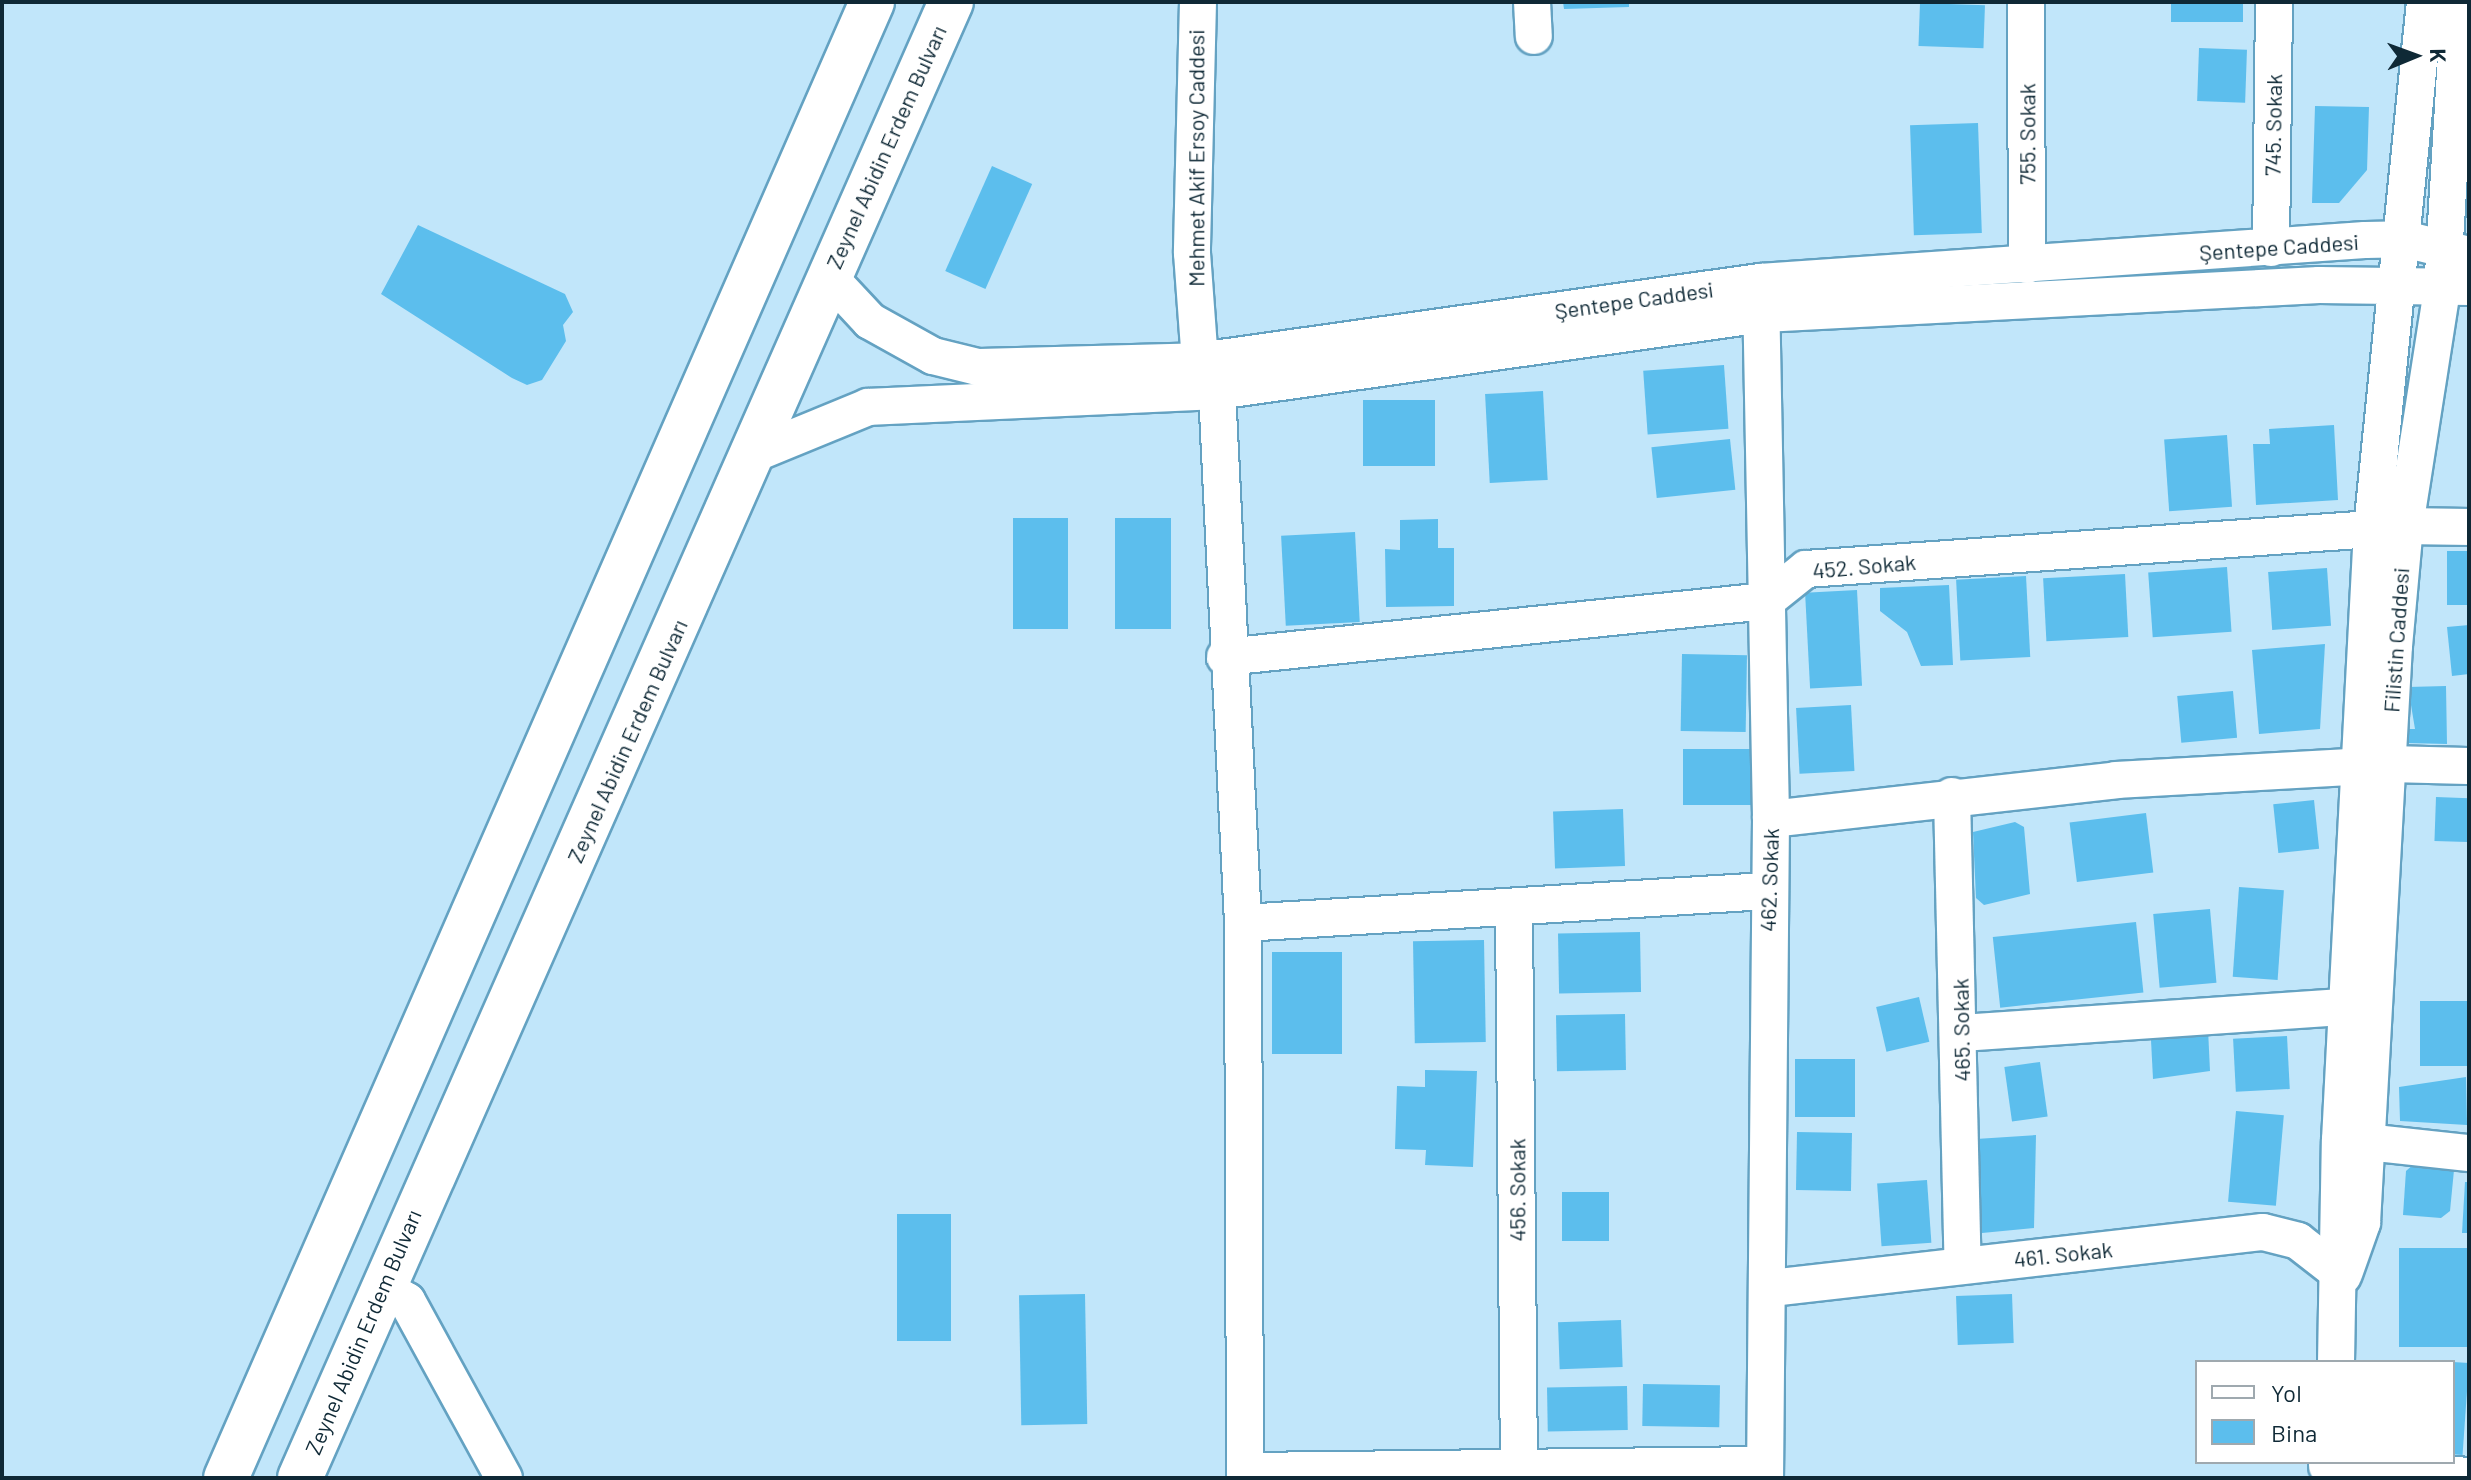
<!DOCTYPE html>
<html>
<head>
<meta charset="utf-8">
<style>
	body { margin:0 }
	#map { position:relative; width:2471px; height:1480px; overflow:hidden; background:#c1e6fa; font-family:Barlow,sans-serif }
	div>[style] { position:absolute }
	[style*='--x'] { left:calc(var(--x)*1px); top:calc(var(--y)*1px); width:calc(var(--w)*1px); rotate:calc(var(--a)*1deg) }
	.building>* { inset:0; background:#5cbeed; transform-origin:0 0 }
	.roads { filter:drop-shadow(2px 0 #64a2c2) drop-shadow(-2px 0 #64a2c2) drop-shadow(0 2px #64a2c2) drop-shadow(0 -2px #64a2c2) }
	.minor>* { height:36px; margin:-18px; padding:0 18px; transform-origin:18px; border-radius:18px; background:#fff }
	.major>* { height:44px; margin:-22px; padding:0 22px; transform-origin:22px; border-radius:22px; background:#fff }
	span { translate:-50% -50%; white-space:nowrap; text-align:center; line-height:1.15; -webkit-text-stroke:8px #fff; paint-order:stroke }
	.street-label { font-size:22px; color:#0f2936 }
	.frame { position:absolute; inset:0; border:4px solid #0f2936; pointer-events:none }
	.legend { position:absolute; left:2195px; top:1360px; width:260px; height:104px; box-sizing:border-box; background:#fff; border:2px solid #9fa9af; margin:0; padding:10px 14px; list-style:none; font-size:24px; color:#0f2936 }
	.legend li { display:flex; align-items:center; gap:16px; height:40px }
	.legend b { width:40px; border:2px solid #9fa9af }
	.north { position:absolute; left:2375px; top:16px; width:80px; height:80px; -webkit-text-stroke:6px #fff; paint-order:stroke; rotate:89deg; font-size:22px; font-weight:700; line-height:32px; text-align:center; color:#0f2936 }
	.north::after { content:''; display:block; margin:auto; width:28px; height:36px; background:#0f2936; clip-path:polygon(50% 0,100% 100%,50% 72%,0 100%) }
</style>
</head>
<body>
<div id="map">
	<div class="building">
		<div style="clip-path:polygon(1563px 2px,1629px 2px,1629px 7px,1564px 9px)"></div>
		<div style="left:2171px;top:2px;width:72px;height:20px"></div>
		<div style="left:1920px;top:3px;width:65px;height:43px;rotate:2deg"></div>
		<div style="left:2199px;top:48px;width:48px;height:53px;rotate:2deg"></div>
		<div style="clip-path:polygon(2315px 106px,2369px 107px,2367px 170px,2339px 203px,2312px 203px)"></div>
		<div style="left:1978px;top:123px;width:110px;height:68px;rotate:88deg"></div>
		<div style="left:992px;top:166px;width:44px;height:115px;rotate:24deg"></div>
		<div style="clip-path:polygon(418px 225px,565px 294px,573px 312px,563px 325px,566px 341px,542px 380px,527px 385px,512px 378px,381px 294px)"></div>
		<div style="left:1724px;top:365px;width:64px;height:81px;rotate:86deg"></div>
		<div style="left:1543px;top:391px;width:89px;height:58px;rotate:87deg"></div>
		<div style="left:1363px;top:400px;width:72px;height:66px"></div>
		<div style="clip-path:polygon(2334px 425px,2338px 500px,2256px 505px,2253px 444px,2270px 444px,2269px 429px)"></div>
		<div style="left:2227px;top:435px;width:72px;height:63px;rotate:86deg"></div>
		<div style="left:1730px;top:439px;width:51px;height:79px;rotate:84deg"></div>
		<div style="left:1013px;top:518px;width:55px;height:111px"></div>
		<div style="left:1171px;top:518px;width:111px;height:56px;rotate:90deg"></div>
		<div style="clip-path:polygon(1438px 519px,1438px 548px,1454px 548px,1454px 606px,1386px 607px,1385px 549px,1400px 550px,1400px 520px)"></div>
		<div style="left:1355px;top:532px;width:90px;height:74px;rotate:87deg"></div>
		<div style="left:2447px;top:551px;width:22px;height:54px"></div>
		<div style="left:2227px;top:567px;width:65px;height:79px;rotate:86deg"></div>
		<div style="left:2327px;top:568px;width:58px;height:59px;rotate:86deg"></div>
		<div style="left:2125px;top:574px;width:63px;height:82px;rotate:87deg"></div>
		<div style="left:2026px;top:576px;width:81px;height:70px;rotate:87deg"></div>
		<div style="clip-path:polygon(1949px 585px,1953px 665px,1921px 666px,1907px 632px,1880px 611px,1880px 588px)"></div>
		<div style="left:1857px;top:590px;width:96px;height:52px;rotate:87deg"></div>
		<div style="clip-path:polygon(2469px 625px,2469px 674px,2452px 676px,2447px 627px)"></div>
		<div style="clip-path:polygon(2325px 644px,2320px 729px,2259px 734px,2252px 650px)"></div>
		<div style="left:1682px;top:654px;width:65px;height:77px;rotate:1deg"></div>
		<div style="clip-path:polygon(2446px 686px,2447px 744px,2406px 743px,2407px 729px,2415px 729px,2408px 687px)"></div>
		<div style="left:2233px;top:691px;width:47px;height:56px;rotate:85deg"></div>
		<div style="left:1851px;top:705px;width:66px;height:55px;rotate:87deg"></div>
		<div style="left:1751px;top:749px;width:56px;height:68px;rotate:90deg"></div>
		<div style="left:2436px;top:797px;width:33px;height:44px;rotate:2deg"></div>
		<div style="left:2314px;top:800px;width:49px;height:41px;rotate:84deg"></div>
		<div style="left:1623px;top:809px;width:57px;height:70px;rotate:88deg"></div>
		<div style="left:2146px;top:813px;width:60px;height:77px;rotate:83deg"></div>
		<div style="clip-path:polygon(2015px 822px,2024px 827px,2030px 894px,1984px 905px,1976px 898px,1973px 832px)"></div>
		<div style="left:2239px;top:887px;width:45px;height:90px;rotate:4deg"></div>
		<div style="left:2210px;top:909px;width:74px;height:57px;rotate:85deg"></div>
		<div style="left:2136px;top:922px;width:71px;height:144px;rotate:84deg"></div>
		<div style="left:1640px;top:932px;width:60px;height:82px;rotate:89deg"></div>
		<div style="left:1484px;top:940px;width:102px;height:71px;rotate:89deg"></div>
		<div style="left:1272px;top:952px;width:70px;height:102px"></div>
		<div style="left:1919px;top:997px;width:46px;height:44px;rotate:77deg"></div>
		<div style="left:2469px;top:1001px;width:65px;height:49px;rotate:90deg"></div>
		<div style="left:1625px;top:1014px;width:56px;height:69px;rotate:89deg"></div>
		<div style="clip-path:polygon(2208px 1029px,2210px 1071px,2153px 1079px,2151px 1040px)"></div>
		<div style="left:2287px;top:1036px;width:53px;height:54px;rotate:87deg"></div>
		<div style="left:1795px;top:1059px;width:60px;height:58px"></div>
		<div style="left:2040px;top:1062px;width:55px;height:36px;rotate:82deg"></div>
		<div style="clip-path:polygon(1425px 1070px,1477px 1071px,1473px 1167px,1425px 1165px,1426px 1150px,1395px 1149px,1397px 1086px,1425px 1087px)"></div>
		<div style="clip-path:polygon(2466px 1077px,2467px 1125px,2400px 1121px,2399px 1087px)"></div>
		<div style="left:2236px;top:1111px;width:48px;height:91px;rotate:5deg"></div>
		<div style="left:1797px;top:1132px;width:55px;height:58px;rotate:1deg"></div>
		<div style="clip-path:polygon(2036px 1135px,2034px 1228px,1982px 1233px,1976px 1139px)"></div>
		<div style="clip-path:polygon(2415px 1163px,2454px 1170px,2450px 1211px,2441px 1218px,2403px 1215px,2406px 1171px)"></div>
		<div style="left:1927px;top:1180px;width:63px;height:50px;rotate:86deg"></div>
		<div style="clip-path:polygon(2465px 1182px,2469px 1182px,2469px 1233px,2462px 1233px)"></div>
		<div style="left:1609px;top:1192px;width:49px;height:47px;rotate:90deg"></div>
		<div style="left:897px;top:1214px;width:54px;height:127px"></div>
		<div style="left:2469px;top:1248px;width:99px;height:70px;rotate:90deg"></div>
		<div style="left:1085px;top:1294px;width:130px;height:66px;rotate:89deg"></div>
		<div style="left:2012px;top:1294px;width:49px;height:56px;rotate:88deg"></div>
		<div style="left:1621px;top:1320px;width:47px;height:63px;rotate:88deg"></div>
		<div style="left:2453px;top:1362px;width:16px;height:92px;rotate:4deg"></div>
		<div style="left:1643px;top:1384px;width:77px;height:42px;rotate:1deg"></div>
		<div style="left:1627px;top:1386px;width:44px;height:80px;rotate:89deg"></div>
	</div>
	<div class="roads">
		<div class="minor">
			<div style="--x:1198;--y:2;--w:251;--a:91.4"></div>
			<div style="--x:1192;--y:253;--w:108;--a:85.8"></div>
			<div style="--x:1532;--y:2;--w:34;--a:87"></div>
			<div style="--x:2026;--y:2;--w:263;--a:89.8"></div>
			<div style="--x:2271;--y:248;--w:246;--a:-89.3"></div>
			<div style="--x:829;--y:277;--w:60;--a:47"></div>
			<div style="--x:870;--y:321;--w:72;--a:29.1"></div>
			<div style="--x:933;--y:356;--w:46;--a:13.7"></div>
			<div style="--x:978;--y:367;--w:222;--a:-1.5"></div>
			<div style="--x:1200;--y:361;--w:566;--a:-8.03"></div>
			<div style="--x:1760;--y:282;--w:606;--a:-3.97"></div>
			<div style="--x:2365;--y:240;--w:39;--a:-1"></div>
			<div style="--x:2404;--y:239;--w:67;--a:13.8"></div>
			<div style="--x:1761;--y:292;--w:527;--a:88.91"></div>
			<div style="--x:1771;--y:819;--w:659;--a:90.52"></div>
			<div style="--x:1217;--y:391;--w:533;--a:87.2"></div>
			<div style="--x:1243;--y:923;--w:555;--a:89.79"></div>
			<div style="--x:756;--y:453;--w:121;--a:-22.3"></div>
			<div style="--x:868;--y:407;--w:349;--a:-2.6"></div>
			<div style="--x:1217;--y:391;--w:551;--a:-8.03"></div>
			<div style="--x:1763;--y:314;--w:557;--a:-2.99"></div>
			<div style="--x:2319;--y:285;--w:150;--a:0.8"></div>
			<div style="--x:2405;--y:526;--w:64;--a:0.9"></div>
			<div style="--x:1225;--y:657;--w:544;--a:-5.91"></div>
			<div style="--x:1766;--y:601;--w:51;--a:-38.7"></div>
			<div style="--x:1806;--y:569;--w:567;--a:-4.04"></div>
			<div style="--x:2388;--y:764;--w:81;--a:1.4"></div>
			<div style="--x:1952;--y:796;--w:468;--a:88.7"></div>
			<div style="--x:1771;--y:819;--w:347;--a:-6.4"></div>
			<div style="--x:2116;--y:780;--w:247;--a:-3.2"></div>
			<div style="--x:1514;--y:911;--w:558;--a:89.49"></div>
			<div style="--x:1243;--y:923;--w:524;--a:-3.5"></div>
			<div style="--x:1961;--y:1033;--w:386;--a:-3.9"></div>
			<div style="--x:2367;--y:1142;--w:103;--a:6.2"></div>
			<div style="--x:2345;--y:1271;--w:51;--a:-70.5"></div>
			<div style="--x:2362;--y:1223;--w:578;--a:-86.83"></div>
			<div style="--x:2394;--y:646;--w:121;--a:-84.8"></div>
			<div style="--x:2405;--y:526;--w:238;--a:-81.1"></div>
			<div style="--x:2442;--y:291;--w:289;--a:-86.6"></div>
			<div style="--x:381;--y:1286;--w:30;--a:30"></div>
			<div style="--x:407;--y:1301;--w:202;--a:61.3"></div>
			<div style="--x:1771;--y:1288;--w:495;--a:-6.5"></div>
			<div style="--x:2263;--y:1232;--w:36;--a:14"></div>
			<div style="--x:2298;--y:1241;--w:57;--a:37.9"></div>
			<div style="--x:2336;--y:1362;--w:222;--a:-89"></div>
			<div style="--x:2340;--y:1140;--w:612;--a:-87"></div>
			<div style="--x:2372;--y:529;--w:530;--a:-84.26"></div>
			<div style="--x:2327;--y:1466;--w:142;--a:4"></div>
			<div style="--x:1245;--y:1471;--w:520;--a:-0.66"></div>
		</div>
		<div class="major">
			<div style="--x:226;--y:1478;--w:1611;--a:-66.36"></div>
			<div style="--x:300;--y:1478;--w:1613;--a:-66.2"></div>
		</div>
	</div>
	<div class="street-label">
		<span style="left:2273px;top:125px;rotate:-89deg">745. Sokak</span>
		<span style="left:2027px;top:134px;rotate:-90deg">755. Sokak</span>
		<span style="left:886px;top:147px;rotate:-66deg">Zeynel Abidin Erdem Bulvarı</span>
		<span style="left:1196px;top:158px;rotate:-90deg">Mehmet Akif Ersoy Caddesi</span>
		<span style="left:2279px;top:247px;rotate:-4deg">Şentepe Caddesi</span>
		<span style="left:1634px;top:300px;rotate:-8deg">Şentepe Caddesi</span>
		<span style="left:1864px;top:566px;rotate:-5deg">452. Sokak</span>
		<span style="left:2396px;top:640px;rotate:-86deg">Filistin Caddesi</span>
		<span style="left:627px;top:741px;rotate:-66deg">Zeynel Abidin Erdem Bulvarı</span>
		<span style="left:1769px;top:880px;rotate:-88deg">462. Sokak</span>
		<span style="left:1961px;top:1030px;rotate:-91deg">465. Sokak</span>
		<span style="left:1517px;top:1190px;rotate:-90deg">456. Sokak</span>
		<span style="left:2063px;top:1254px;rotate:-6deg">461. Sokak</span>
		<span style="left:363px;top:1332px;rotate:-67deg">Zeynel Abidin Erdem Bulvarı</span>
	</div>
	<div class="frame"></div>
	<ul class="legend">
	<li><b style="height:10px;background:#fff"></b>Yol</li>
	<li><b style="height:22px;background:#5cbeed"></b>Bina</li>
	</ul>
	<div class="north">K</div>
</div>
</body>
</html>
